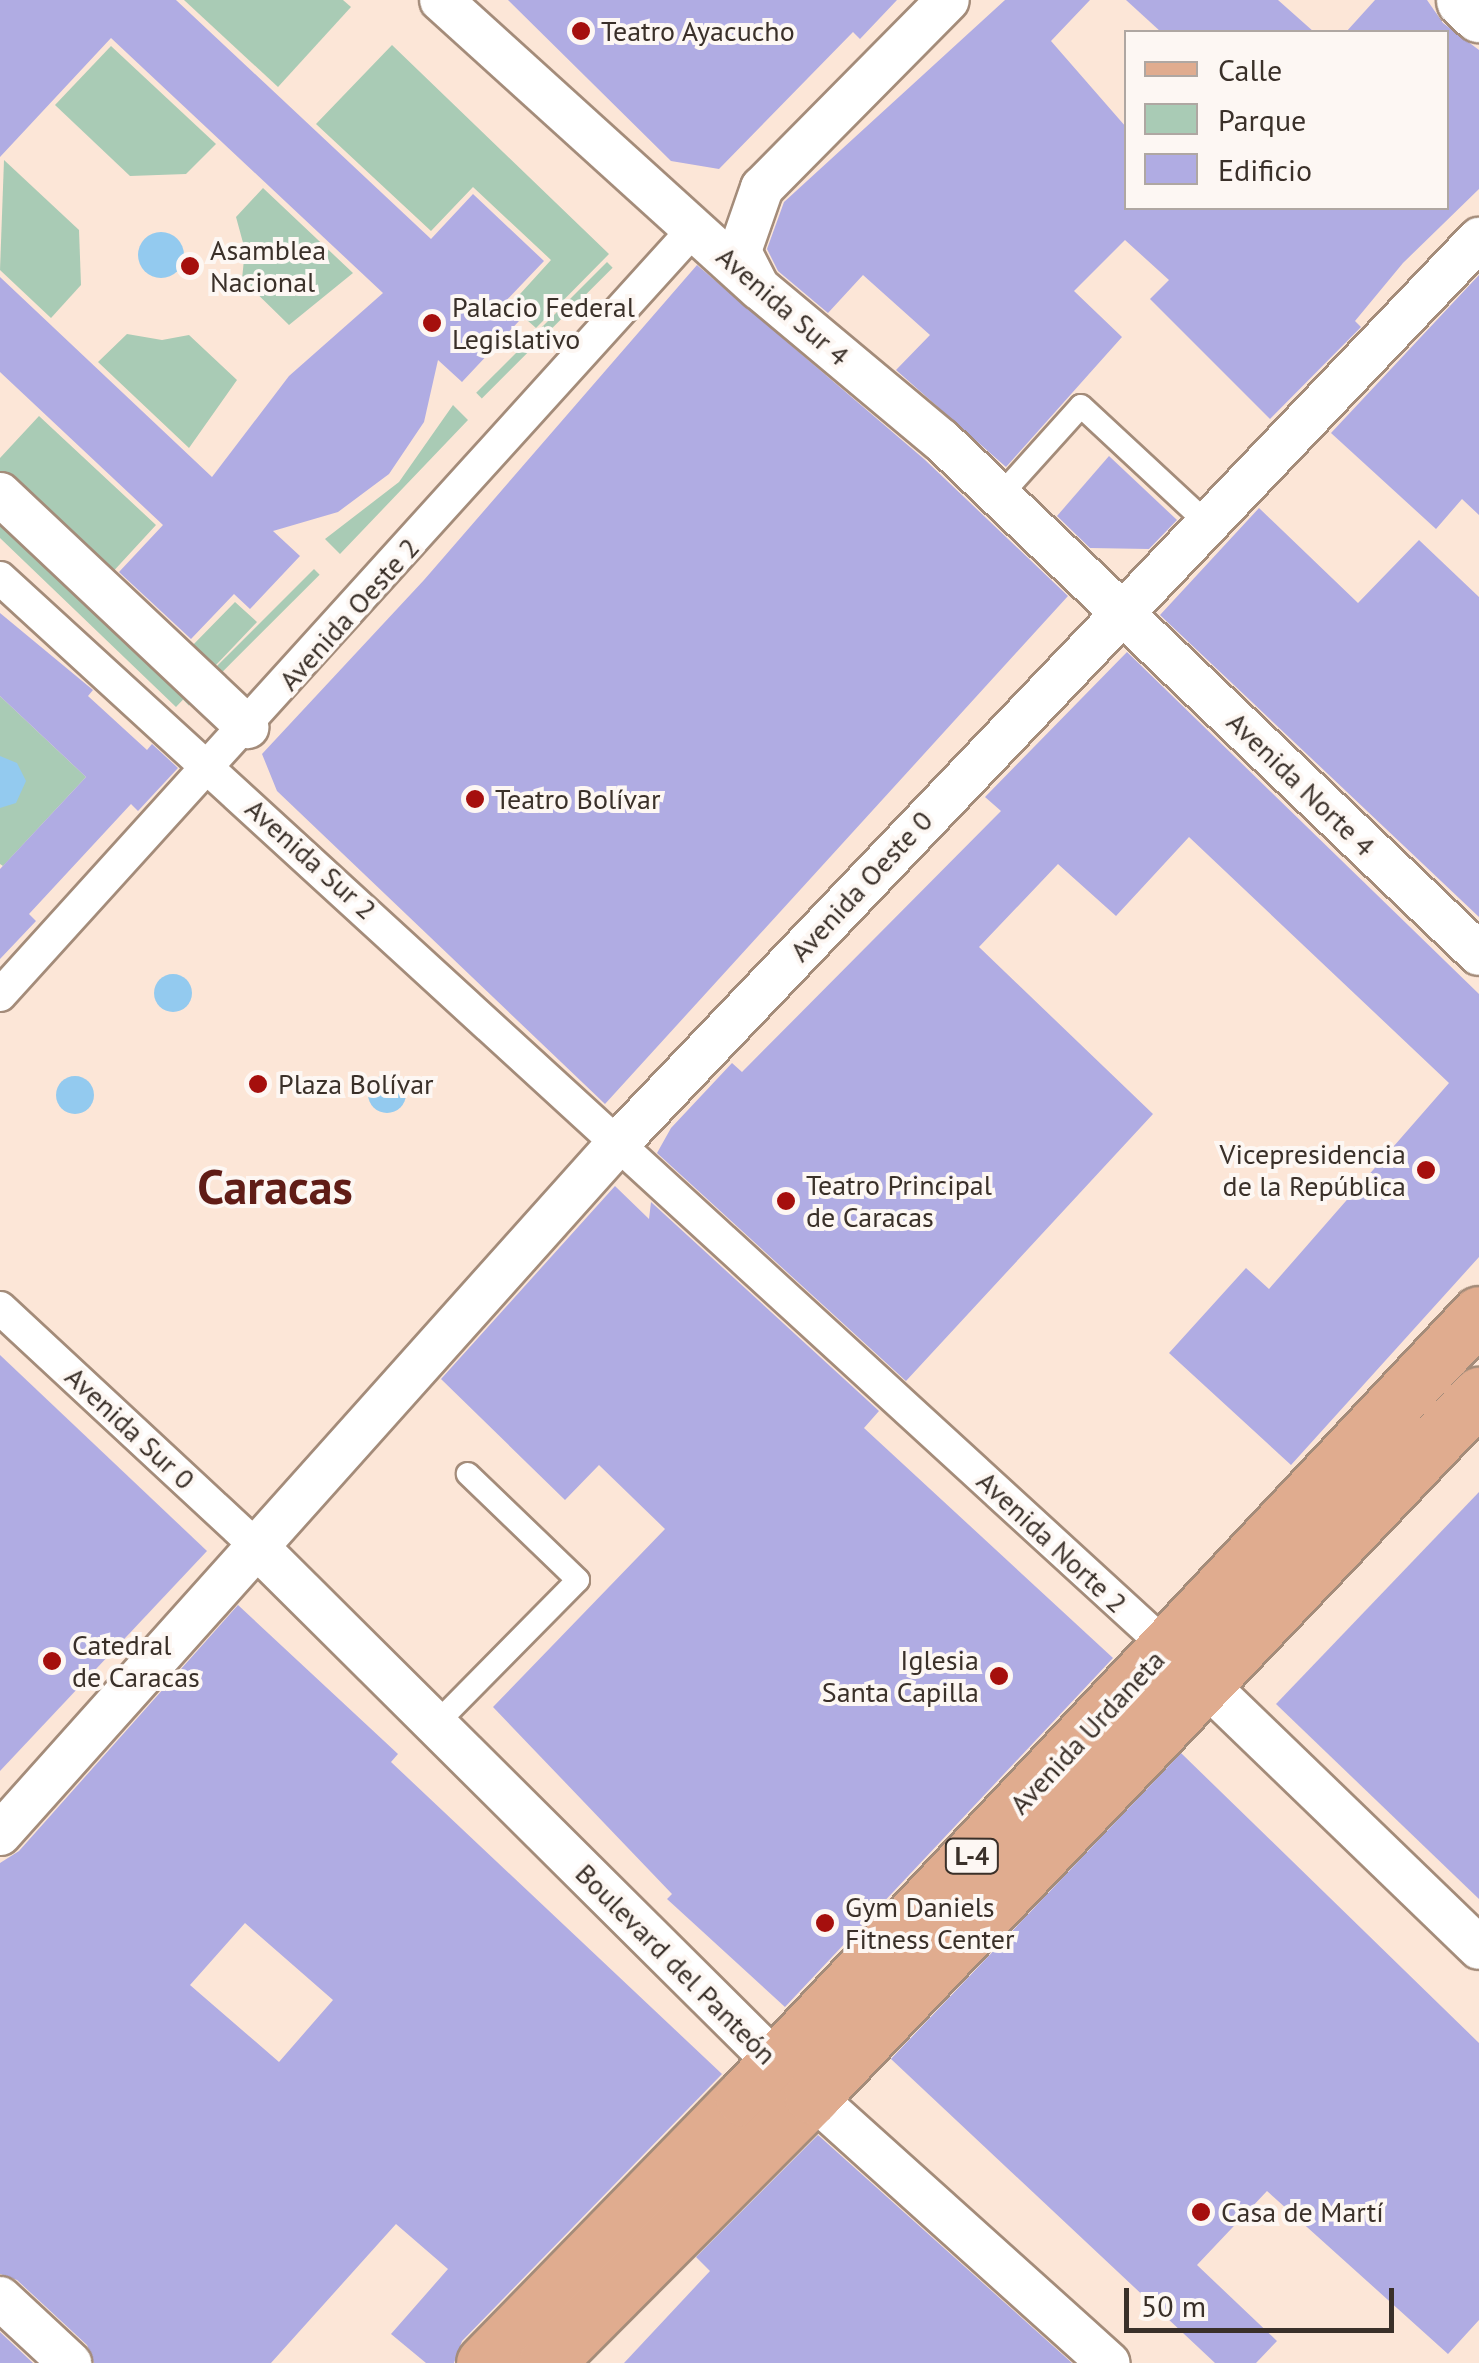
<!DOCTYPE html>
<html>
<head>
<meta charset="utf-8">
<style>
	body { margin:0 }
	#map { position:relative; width:1479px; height:2363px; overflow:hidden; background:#fce6d7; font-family:"PT Sans",sans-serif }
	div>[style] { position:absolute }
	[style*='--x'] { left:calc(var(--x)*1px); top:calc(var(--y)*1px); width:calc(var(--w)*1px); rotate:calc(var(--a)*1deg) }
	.green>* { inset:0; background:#a9cbb5; transform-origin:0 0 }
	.water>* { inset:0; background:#93caef }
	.round { border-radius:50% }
	.building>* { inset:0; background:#b0ace3 }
	.roads { filter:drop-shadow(2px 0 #a48c7a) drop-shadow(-2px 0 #a48c7a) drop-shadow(0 2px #a48c7a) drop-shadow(0 -2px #a48c7a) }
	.service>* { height:22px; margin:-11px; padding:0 11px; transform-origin:11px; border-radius:11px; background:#fff }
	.pedestrian>* { height:32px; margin:-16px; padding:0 16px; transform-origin:16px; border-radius:16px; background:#fff }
	.minor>* { height:42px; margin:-21px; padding:0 21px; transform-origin:21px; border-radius:21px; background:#fff }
	.secondary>* { height:55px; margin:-27.5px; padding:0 27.5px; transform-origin:27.5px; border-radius:27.5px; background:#fff }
	.primary>* { height:55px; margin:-27.5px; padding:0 27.5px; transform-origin:27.5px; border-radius:27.5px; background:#e0ac8f }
	.dots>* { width:28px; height:28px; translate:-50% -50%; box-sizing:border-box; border:5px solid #fdf7f3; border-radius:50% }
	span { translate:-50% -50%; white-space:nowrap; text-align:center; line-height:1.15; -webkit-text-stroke:8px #fdf7f3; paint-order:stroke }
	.shield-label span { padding:2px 8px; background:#fdf7f3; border:2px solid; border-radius:8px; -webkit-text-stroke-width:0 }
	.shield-label { font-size:25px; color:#3a3029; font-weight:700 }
	.poi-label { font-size:28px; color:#3a3029 }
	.left { translate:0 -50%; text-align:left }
	.right { translate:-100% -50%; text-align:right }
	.street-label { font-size:28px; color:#3a3029 }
	.town-label { font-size:48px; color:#601c16; font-weight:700 }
	.legend { position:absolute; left:1124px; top:30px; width:325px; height:180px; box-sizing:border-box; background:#fdf7f3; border:2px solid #afa7a2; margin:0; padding:12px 18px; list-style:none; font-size:30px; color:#3a3029 }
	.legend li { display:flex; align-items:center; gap:20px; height:50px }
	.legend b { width:50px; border:2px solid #afa7a2 }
	.scale { position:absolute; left:1124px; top:2288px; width:270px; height:45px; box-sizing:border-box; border:5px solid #3a3029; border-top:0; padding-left:12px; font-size:30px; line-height:35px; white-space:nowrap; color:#3a3029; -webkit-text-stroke:8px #fdf7f3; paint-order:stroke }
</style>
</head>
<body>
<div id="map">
	<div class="green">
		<div style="clip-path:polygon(184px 0,343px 0,351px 7px,278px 87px)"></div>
		<div style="clip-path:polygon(392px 45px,609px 254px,536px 328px,510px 305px,551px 260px,473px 187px,431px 231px,316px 124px)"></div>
		<div style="clip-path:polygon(111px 46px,216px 144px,186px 174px,130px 176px,55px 105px)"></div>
		<div style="clip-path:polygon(4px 160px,79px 230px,81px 285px,51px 318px,0 270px)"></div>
		<div style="clip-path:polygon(263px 188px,353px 273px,289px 325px,242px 279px,245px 250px,236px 217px)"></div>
		<div style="left:607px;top:262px;width:8px;height:185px;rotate:45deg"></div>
		<div style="clip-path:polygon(127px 334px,162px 340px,189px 335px,237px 380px,189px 448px,98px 362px)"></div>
		<div style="clip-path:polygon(453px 405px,468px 420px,340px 554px,325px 539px,399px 482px)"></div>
		<div style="clip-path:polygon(39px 416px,156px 525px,109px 576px,189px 649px,235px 602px,257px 622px,176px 707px,0 538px,0 458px)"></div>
		<div style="left:314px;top:569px;width:8px;height:185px;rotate:45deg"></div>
		<div style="clip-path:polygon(0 696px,86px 777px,3px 866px,0 864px)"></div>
	</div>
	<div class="water">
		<div class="round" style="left:138px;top:232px;width:46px;height:46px"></div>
		<div style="clip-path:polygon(0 756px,17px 763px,26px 781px,16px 803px,0 808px)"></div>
		<div class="round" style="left:154px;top:974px;width:38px;height:38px"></div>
		<div class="round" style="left:368px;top:1075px;width:38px;height:38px"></div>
		<div class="round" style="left:56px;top:1076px;width:38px;height:38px"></div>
	</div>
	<div class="building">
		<div style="clip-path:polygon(0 0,176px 0,431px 239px,473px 194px,544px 261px,502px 305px,519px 321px,462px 382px,438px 360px,424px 422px,389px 474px,338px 512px,273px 531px,300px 556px,250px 609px,234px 594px,191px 639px,119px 572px,163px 525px,0 372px,0 277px,212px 477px,289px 376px,383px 293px,111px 38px,0 157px)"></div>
		<div style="clip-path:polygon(508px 0,897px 0,860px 39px,853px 32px,719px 169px,671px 161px)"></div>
		<div style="clip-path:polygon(1005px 0,1090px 0,1051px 41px,1126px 127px,1126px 208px,1446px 208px,1446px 32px,1346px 32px,1375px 0,1427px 0,1443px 23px,1479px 50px,1479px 189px,1403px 263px,1355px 321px,1361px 327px,1270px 419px,1150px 299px,1169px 280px,1125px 240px,1074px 291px,1122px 337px,1006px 467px,896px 370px,930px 335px,863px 275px,828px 313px,778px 271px,767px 249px,784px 202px)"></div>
		<div style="clip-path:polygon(1126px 0,1278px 0,1314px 32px,1161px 32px)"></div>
		<div style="clip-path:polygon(697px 265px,924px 459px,1068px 596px,605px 1104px,277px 791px,262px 754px,424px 580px)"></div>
		<div style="clip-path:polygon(1479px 275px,1479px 515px,1462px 499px,1436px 529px,1331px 433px)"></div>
		<div style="clip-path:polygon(1109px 456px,1177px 520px,1149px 549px,1090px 548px,1057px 516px)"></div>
		<div style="clip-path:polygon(1259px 508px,1358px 603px,1419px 540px,1479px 597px,1479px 917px,1160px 615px)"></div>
		<div style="clip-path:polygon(0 613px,93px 690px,88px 696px,147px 750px,152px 744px,178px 768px,138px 811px,131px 804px,29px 914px,36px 921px,0 959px,0 869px,86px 777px,0 696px)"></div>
		<div style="clip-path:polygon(1127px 652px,1479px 994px,1479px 1257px,1291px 1465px,1169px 1353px,1246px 1268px,1269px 1289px,1449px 1083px,1189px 837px,1116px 916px,1058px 864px,979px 947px,1153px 1114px,906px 1381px,657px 1153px,671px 1128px,732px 1063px,742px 1072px,1001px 811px,985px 797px)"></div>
		<div style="clip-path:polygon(615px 1186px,649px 1219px,651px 1202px,879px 1411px,864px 1428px,1113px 1658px,785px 2007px,667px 1899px,672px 1894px,493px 1707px,665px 1529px,599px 1465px,565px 1500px,441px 1379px)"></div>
		<div style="clip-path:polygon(0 1355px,207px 1551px,0 1771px)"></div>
		<div style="clip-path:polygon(1479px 1492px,1479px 1899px,1276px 1704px)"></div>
		<div style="clip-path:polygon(evenodd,238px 1605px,398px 1754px,391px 1762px,722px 2074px,462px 2341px,454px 2363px,426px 2363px,391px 2334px,448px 2269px,396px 2224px,271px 2363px,94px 2363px,87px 2345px,17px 2280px,0 2274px,0 1863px,19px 1851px,238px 1605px,245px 1923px,333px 2000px,279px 2062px,190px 1985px,245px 1923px)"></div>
		<div style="clip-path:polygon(1181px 1753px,1479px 2043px,1479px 2320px,1448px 2354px,1267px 2191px,1197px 2265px,1277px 2341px,1256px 2363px,1215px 2363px,891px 2059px)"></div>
		<div style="clip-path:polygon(818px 2135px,1072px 2363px,624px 2363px,710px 2271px,696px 2257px)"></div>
		<div style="clip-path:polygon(0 2332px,33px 2363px,0 2363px)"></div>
	</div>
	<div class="roads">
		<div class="service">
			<div style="--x:999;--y:497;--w:122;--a:-48"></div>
			<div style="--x:1081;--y:406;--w:175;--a:42.9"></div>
			<div style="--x:436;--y:1724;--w:202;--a:-45.4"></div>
			<div style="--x:578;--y:1580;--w:153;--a:-136.1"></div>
		</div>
		<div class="pedestrian">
			<div style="--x:0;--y:578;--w:1583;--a:42.49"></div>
			<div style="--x:0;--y:995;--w:1034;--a:-47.82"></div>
			<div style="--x:0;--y:1308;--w:354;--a:42.9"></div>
		</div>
		<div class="minor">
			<div style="--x:441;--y:0;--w:429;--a:42.2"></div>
			<div style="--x:759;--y:288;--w:237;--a:39.9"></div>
			<div style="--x:941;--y:440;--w:744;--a:43.69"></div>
			<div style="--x:756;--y:283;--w:36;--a:-117"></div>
			<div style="--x:740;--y:251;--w:67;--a:-70.8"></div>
			<div style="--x:762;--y:188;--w:264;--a:-45.3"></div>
			<div style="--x:0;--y:494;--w:340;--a:43.3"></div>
			<div style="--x:259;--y:1549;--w:729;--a:44.83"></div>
			<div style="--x:1182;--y:1661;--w:413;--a:44"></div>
			<div style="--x:0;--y:1834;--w:930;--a:-48.18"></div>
			<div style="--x:620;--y:1141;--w:1246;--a:-46.4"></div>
			<div style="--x:812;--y:2096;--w:399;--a:42"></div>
			<div style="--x:0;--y:2298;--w:96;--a:42.9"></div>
		</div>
		<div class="secondary">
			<div style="--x:1464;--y:0;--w:21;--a:43"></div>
		</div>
		<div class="primary">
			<div style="--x:484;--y:2363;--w:371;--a:-45.7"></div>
			<div style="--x:743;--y:2098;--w:1075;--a:-46.81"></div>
			<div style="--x:546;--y:2363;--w:377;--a:-45.1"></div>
			<div style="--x:812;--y:2096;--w:968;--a:-46.42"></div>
		</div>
	</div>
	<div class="dots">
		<div style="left:581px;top:31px;background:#a50f0d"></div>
		<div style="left:190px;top:266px;background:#a50f0d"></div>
		<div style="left:432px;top:323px;background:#a50f0d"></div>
		<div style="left:475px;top:799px;background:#a50f0d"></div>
		<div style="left:258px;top:1084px;background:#a50f0d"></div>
		<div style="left:1426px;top:1170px;background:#a50f0d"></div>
		<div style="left:786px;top:1201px;background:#a50f0d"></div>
		<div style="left:52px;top:1661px;background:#a50f0d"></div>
		<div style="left:999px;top:1676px;background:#a50f0d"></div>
		<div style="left:825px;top:1923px;background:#a50f0d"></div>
		<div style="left:1201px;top:2212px;background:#a50f0d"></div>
	</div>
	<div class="shield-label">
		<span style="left:972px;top:1856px">L-4</span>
	</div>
	<div class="poi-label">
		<span class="left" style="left:601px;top:31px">Teatro Ayacucho</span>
		<span class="left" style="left:210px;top:266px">Asamblea<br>Nacional</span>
		<span class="left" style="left:452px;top:323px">Palacio Federal<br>Legislativo</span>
		<span class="left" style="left:495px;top:799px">Teatro Bolívar</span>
		<span class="left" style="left:278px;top:1084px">Plaza Bolívar</span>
		<span class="right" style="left:1406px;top:1170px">Vicepresidencia<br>de la República</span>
		<span class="left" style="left:806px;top:1201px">Teatro Principal<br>de Caracas</span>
		<span class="left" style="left:72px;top:1661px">Catedral<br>de Caracas</span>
		<span class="right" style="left:979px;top:1676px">Iglesia<br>Santa Capilla</span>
		<span class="left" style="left:845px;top:1923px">Gym Daniels<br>Fitness Center</span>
		<span class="left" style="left:1221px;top:2212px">Casa de Martí</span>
	</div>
	<div class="street-label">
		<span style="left:783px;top:306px;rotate:41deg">Avenida Sur 4</span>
		<span style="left:349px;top:614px;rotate:-48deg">Avenida Oeste 2</span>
		<span style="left:1301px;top:784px;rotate:44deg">Avenida Norte 4</span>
		<span style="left:311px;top:859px;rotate:42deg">Avenida Sur 2</span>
		<span style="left:861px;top:886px;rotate:-47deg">Avenida Oeste 0</span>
		<span style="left:130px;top:1428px;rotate:43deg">Avenida Sur 0</span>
		<span style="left:1052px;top:1542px;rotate:43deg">Avenida Norte 2</span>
		<span style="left:1087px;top:1732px;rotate:-47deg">Avenida Urdaneta</span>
		<span style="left:676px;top:1964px;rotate:45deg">Boulevard del Panteón</span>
	</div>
	<div class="town-label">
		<span style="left:275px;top:1187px">Caracas</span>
	</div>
	<ul class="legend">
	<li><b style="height:12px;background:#e0ac8f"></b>Calle</li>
	<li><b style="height:28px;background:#a9cbb5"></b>Parque</li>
	<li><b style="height:28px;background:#b0ace3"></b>Edificio</li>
	</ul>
	<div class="scale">50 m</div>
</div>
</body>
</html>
